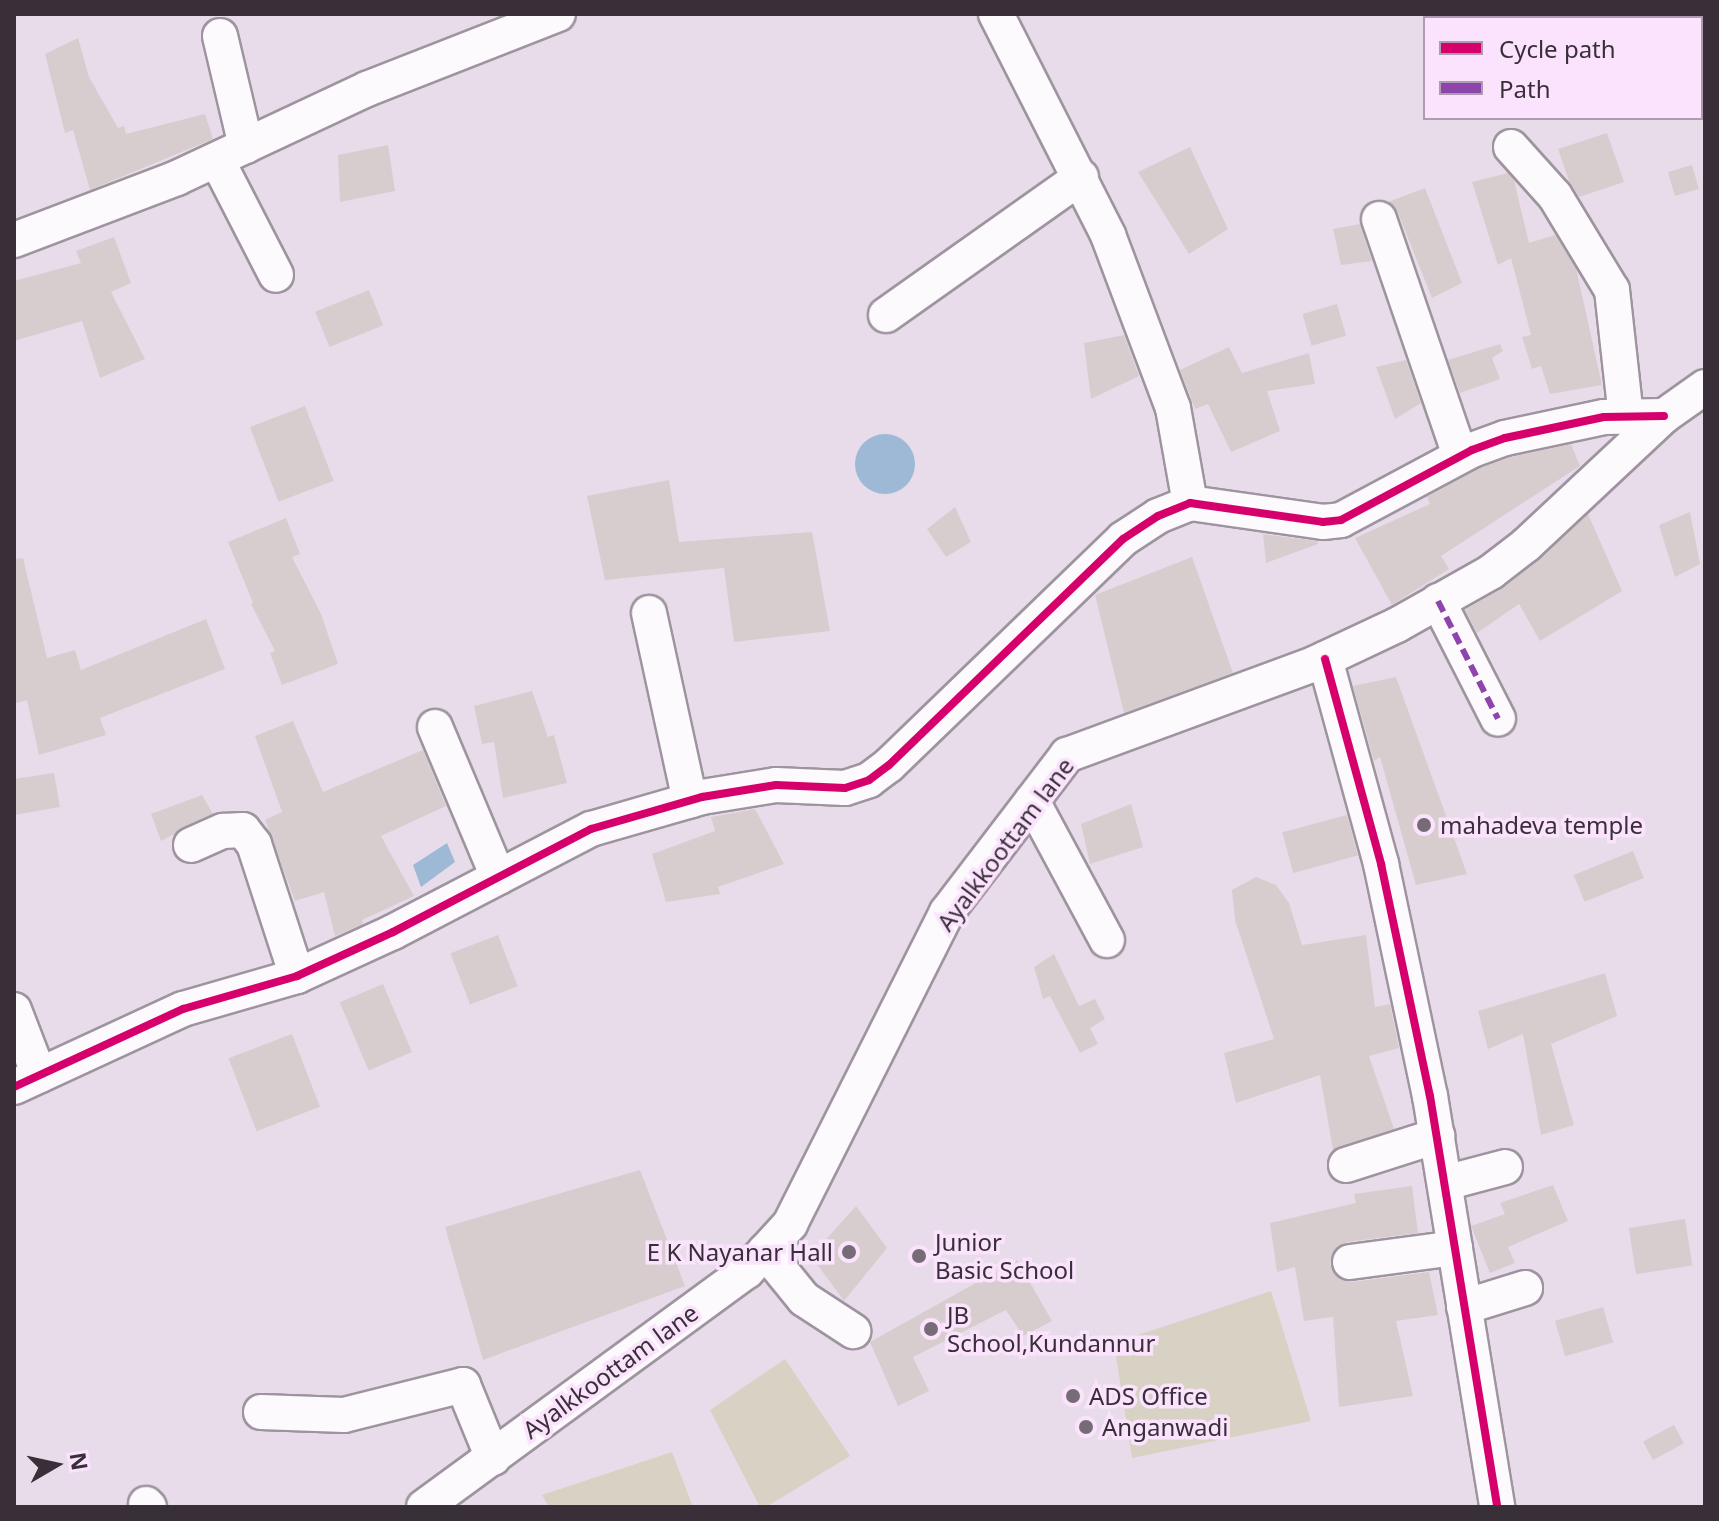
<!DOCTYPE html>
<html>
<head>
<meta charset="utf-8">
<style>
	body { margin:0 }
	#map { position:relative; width:1719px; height:1521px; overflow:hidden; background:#e9dcea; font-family:"Noto Sans",sans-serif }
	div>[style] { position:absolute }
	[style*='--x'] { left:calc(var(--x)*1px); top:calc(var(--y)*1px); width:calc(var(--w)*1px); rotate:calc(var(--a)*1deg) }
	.green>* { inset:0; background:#d7d2c4 }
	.water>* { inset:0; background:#9db9d6 }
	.round { border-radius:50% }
	.building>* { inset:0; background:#d7cdce; transform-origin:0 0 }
	.roads { filter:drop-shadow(2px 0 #9e949f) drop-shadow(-2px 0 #9e949f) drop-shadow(0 2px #9e949f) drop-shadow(0 -2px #9e949f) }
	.minor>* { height:34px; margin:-17px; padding:0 17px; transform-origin:17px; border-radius:17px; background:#fcfafc }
	.quiet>* { height:6px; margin-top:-3px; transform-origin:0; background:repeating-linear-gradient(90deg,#8e44ad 0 12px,transparent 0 18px) }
	.cycleway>* { height:8px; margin:-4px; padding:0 4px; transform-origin:4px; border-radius:4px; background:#d6006c }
	.dots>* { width:22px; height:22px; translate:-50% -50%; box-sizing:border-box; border:4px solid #fbe3fd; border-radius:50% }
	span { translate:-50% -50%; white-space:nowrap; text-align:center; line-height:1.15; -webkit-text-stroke:7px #fbe3fd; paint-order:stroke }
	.poi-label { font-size:24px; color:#382f39 }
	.left { translate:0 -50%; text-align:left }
	.right { translate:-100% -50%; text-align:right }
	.street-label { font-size:24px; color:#382f39 }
	.frame { position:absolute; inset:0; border:16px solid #382f39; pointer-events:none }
	.legend { position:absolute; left:1423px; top:16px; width:280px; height:104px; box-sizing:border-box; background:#fbe3fd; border:2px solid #ad9baf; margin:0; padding:10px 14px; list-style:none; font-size:24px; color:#382f39 }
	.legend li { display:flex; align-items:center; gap:16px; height:40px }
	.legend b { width:40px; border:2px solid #ad9baf }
	.north { position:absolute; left:16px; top:1425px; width:80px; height:80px; -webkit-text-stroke:6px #fbe3fd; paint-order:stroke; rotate:81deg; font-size:22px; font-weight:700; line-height:32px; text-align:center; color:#382f39 }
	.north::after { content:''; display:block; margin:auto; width:28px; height:36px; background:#382f39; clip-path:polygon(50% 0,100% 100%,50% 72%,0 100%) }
</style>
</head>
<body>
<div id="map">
	<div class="green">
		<div style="clip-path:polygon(1271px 1291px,1311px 1421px,1132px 1458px,1114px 1343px)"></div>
		<div style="clip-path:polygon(785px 1359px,850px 1456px,766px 1507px,760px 1507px,710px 1410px)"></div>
		<div style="clip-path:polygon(672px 1452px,693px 1507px,549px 1507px,542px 1495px)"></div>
	</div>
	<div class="water">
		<div class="round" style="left:855px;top:434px;width:60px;height:60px"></div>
		<div style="clip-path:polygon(447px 843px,455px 862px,421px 887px,413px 865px)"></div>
	</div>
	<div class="building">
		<div style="clip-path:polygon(78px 38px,89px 77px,118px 128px,124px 126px,126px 134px,205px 114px,213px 139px,90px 190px,73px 130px,65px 133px,45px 54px)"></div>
		<div style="clip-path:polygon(1607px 133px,1624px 182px,1579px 197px,1569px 181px,1558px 149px)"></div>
		<div style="clip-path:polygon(388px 145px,395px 191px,340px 202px,338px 155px)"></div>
		<div style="clip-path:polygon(1190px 147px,1228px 229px,1189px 254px,1138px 172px)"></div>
		<div style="left:1692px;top:165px;width:25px;height:25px;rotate:74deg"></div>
		<div style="clip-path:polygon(1508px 173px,1514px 180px,1529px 243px,1555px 235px,1576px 268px,1602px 385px,1550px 394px,1541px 366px,1532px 369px,1522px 337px,1531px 335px,1511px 258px,1498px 265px,1472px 182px)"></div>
		<div style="clip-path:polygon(1425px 188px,1462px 283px,1432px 298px,1398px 213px,1388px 202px)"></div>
		<div style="clip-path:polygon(1360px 224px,1372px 261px,1341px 265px,1333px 229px)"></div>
		<div style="clip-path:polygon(114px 237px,131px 283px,111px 292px,145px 359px,100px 378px,82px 321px,14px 341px,14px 281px,81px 263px,76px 251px)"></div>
		<div style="left:369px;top:290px;width:38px;height:58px;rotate:68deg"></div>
		<div style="left:1337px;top:304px;width:33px;height:36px;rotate:74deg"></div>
		<div style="clip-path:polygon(1124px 335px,1139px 376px,1091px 399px,1084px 343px)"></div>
		<div style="clip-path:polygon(1500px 344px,1503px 351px,1492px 358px,1500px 379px,1460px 393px,1448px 360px)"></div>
		<div style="clip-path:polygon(1229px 347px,1242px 373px,1309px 353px,1315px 384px,1267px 391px,1280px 431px,1231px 452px,1208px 404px,1195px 409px,1180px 370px)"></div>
		<div style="clip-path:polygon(1406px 360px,1421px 403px,1395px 419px,1376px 367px)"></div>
		<div style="left:305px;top:406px;width:80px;height:59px;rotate:69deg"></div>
		<div style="clip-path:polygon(1571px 444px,1580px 466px,1441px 556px,1449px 569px,1392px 605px,1355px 538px,1430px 504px,1427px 497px,1480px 468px,1511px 457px)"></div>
		<div style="clip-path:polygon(669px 480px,679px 542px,812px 532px,830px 631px,734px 642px,724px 568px,605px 580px,587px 496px)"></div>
		<div style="clip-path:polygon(955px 507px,971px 542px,946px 557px,927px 529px)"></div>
		<div style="clip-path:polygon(1690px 512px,1700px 564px,1675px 577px,1659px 525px)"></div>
		<div style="clip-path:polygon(1588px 514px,1622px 591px,1540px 641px,1519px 604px,1477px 633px,1465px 610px,1503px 588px,1538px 561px)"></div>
		<div style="clip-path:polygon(286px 518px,300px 554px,292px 557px,321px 614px,338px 664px,282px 685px,270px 653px,275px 651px,251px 604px,253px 603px,228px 542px)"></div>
		<div style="clip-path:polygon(1263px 534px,1317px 541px,1318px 544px,1266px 563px)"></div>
		<div style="clip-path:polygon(1192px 557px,1233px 673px,1124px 713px,1095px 595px)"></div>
		<div style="clip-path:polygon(23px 558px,47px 658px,75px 650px,81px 670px,206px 619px,225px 669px,100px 718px,106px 735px,39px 755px,27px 700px,14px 704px,14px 559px)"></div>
		<div style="clip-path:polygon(1396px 677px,1467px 874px,1416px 885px,1380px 757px,1374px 761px,1353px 686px)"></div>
		<div style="clip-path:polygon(532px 691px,548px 737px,554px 735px,567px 783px,503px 798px,494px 742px,482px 744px,474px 706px)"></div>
		<div style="clip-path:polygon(293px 721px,323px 792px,423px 750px,446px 806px,381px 836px,414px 896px,362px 920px,363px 924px,335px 936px,324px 892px,295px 901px,265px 820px,282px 812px,255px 736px)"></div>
		<div style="clip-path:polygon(54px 773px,60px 807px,14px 815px,14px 779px)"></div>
		<div style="clip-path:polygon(202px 795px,213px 814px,161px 841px,151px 814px)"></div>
		<div style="clip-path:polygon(1131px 804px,1143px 847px,1090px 864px,1081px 824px)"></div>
		<div style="clip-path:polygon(755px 809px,784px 864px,718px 887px,720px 894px,666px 902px,652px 854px,715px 831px,711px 817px)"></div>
		<div style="left:1347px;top:815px;width:42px;height:67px;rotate:75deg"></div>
		<div style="left:1633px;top:851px;width:29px;height:64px;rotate:68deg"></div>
		<div style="clip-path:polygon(1256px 877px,1276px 885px,1289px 903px,1302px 945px,1366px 935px,1375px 1007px,1390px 1004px,1399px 1048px,1369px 1056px,1394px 1129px,1333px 1150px,1320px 1075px,1236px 1103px,1224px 1053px,1274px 1039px,1235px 920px,1232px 890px)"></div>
		<div style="left:498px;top:935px;width:55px;height:51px;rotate:69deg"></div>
		<div style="clip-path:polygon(1054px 954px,1079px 1006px,1095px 999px,1105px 1019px,1090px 1028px,1098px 1044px,1080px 1053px,1050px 996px,1043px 999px,1034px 967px)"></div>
		<div style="clip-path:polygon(1605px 973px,1617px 1016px,1551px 1044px,1574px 1125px,1541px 1135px,1523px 1034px,1488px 1049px,1478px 1011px)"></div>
		<div style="left:383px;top:984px;width:74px;height:47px;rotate:67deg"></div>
		<div style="left:292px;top:1034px;width:78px;height:68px;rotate:69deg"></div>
		<div style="clip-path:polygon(640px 1170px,685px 1286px,483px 1360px,445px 1227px)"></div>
		<div style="clip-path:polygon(1553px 1185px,1568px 1221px,1508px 1247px,1515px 1263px,1490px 1273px,1471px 1226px,1505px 1214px,1500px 1203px)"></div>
		<div style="clip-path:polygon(1412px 1186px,1418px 1233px,1347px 1242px,1337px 1247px,1330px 1264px,1335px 1275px,1352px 1282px,1429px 1272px,1438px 1315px,1396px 1321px,1413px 1396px,1339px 1407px,1333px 1317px,1304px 1321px,1295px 1267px,1277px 1272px,1270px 1223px,1356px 1203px,1354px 1194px)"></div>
		<div style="clip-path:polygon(856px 1206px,887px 1248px,844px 1301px,811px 1256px)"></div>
		<div style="left:1685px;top:1219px;width:47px;height:57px;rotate:81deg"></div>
		<div style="clip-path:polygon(1017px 1260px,1052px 1321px,1023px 1336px,1006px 1310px,913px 1357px,929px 1391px,898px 1406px,870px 1342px)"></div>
		<div style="left:1603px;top:1307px;width:37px;height:50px;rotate:74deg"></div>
		<div style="left:1674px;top:1425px;width:21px;height:35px;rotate:62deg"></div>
	</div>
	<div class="roads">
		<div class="minor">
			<div style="--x:996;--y:14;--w:248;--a:63.1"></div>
			<div style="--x:1108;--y:235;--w:185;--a:69.4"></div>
			<div style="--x:1173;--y:408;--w:97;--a:79.9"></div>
			<div style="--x:220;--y:36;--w:113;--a:76.7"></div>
			<div style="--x:1511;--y:147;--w:66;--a:48.1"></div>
			<div style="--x:1555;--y:196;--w:110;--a:58.8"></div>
			<div style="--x:1612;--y:290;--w:128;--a:83.7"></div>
			<div style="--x:217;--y:160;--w:129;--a:62.8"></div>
			<div style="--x:1379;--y:219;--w:250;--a:71.1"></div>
			<div style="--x:14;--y:240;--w:174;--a:-20.8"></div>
			<div style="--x:177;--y:178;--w:210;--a:-25.1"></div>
			<div style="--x:367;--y:89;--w:205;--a:-21.4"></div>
			<div style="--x:886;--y:315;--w:239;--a:-35.3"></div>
			<div style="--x:1438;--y:601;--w:132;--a:63"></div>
			<div style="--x:649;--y:613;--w:192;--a:77.7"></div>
			<div style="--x:1325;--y:659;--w:213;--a:74.7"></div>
			<div style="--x:1381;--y:864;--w:237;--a:78.1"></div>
			<div style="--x:1430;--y:1096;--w:416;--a:80.7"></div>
			<div style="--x:435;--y:727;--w:163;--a:67.2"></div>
			<div style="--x:1032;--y:801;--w:158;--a:61.7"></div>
			<div style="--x:191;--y:845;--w:35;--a:-24"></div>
			<div style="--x:223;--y:831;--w:20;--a:-3"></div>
			<div style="--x:243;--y:830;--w:18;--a:52"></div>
			<div style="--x:254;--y:844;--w:139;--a:72"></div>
			<div style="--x:14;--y:1010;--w:70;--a:69"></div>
			<div style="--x:14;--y:1087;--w:186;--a:-24.8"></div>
			<div style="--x:183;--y:1009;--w:119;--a:-16.1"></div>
			<div style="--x:297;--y:976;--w:106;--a:-24.6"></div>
			<div style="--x:393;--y:932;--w:223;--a:-27.5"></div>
			<div style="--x:591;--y:829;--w:116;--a:-16.1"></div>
			<div style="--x:702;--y:797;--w:75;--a:-9.2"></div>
			<div style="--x:776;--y:785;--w:69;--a:2.5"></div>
			<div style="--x:845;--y:788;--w:25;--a:-18"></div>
			<div style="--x:869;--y:780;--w:25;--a:-37"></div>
			<div style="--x:889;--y:765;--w:325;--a:-44"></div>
			<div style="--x:1123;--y:539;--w:42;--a:-33.3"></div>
			<div style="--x:1158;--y:516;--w:35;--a:-22"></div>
			<div style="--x:1190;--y:503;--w:134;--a:8.1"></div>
			<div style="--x:1323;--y:522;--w:18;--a:-6"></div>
			<div style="--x:1341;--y:520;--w:149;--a:-28.1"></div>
			<div style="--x:1472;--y:450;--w:35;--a:-20"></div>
			<div style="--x:1505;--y:438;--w:101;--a:-12"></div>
			<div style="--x:1604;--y:417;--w:60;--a:-1"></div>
			<div style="--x:1346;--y:1165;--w:96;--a:-17.7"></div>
			<div style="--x:1445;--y:1183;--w:62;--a:-14.9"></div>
			<div style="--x:765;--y:1251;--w:62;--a:50.9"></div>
			<div style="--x:804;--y:1299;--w:59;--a:33.1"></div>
			<div style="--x:1350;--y:1262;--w:106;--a:-7.6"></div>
			<div style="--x:1464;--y:1307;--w:64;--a:-17.3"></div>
			<div style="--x:261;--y:1412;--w:83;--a:2.1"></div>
			<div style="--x:344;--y:1415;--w:123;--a:-14.1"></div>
			<div style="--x:463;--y:1385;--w:79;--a:67.7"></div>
			<div style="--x:146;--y:1504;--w:4;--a:45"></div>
			<div style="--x:424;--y:1507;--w:400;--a:-36.2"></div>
			<div style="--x:747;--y:1271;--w:64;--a:-47.5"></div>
			<div style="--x:790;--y:1224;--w:349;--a:-63.3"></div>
			<div style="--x:947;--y:912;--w:198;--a:-52.6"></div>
			<div style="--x:1067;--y:755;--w:263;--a:-20.2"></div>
			<div style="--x:1314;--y:664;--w:92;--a:-25.2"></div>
			<div style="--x:1397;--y:625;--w:108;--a:-29.4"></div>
			<div style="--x:1491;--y:572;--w:44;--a:-37.6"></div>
			<div style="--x:1526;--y:545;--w:189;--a:-43.1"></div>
			<div style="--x:1664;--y:416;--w:50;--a:-35.3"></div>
		</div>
	</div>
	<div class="quiet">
		<div style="--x:1438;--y:601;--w:132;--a:63"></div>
	</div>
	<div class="cycleway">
		<div style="--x:1325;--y:659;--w:213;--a:74.7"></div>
		<div style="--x:1381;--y:864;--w:237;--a:78.1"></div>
		<div style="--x:1430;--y:1096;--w:416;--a:80.7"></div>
		<div style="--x:14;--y:1087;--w:186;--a:-24.8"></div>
		<div style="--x:183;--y:1009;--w:119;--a:-16.1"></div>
		<div style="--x:297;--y:976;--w:106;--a:-24.6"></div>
		<div style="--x:393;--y:932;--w:223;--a:-27.5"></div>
		<div style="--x:591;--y:829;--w:116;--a:-16.1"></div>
		<div style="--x:702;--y:797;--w:75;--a:-9.2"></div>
		<div style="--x:776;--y:785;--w:69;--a:2.5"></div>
		<div style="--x:845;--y:788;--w:25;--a:-18"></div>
		<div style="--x:869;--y:780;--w:25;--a:-37"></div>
		<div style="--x:889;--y:765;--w:325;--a:-44"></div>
		<div style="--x:1123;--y:539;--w:42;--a:-33.3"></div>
		<div style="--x:1158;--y:516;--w:35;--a:-22"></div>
		<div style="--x:1190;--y:503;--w:134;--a:8.1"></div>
		<div style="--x:1323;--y:522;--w:18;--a:-6"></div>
		<div style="--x:1341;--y:520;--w:149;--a:-28.1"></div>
		<div style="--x:1472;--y:450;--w:35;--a:-20"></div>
		<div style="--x:1505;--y:438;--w:101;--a:-12"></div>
		<div style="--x:1604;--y:417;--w:60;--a:-1"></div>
	</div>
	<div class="dots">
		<div style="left:1424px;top:825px;background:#766c77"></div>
		<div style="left:849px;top:1252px;background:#766c77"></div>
		<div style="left:919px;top:1256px;background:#766c77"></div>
		<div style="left:931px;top:1329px;background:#766c77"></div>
		<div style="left:1073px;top:1396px;background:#766c77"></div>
		<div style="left:1086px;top:1427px;background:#766c77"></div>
	</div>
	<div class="poi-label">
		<span class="left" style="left:1440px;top:825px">mahadeva temple</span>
		<span class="left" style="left:935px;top:1256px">Junior<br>Basic School</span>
		<span class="right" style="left:833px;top:1252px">E K Nayanar Hall</span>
		<span class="left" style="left:947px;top:1329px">JB<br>School,Kundannur</span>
		<span class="left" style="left:1089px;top:1396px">ADS Office</span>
		<span class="left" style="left:1102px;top:1427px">Anganwadi</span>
	</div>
	<div class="street-label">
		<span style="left:1005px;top:844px;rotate:-53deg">Ayalkkoottam lane</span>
		<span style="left:610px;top:1371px;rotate:-36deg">Ayalkkoottam lane</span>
	</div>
	<div class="frame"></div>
	<ul class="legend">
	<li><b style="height:10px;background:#d6006c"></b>Cycle path</li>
	<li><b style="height:10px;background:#8e44ad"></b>Path</li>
	</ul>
	<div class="north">N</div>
</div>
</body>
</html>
